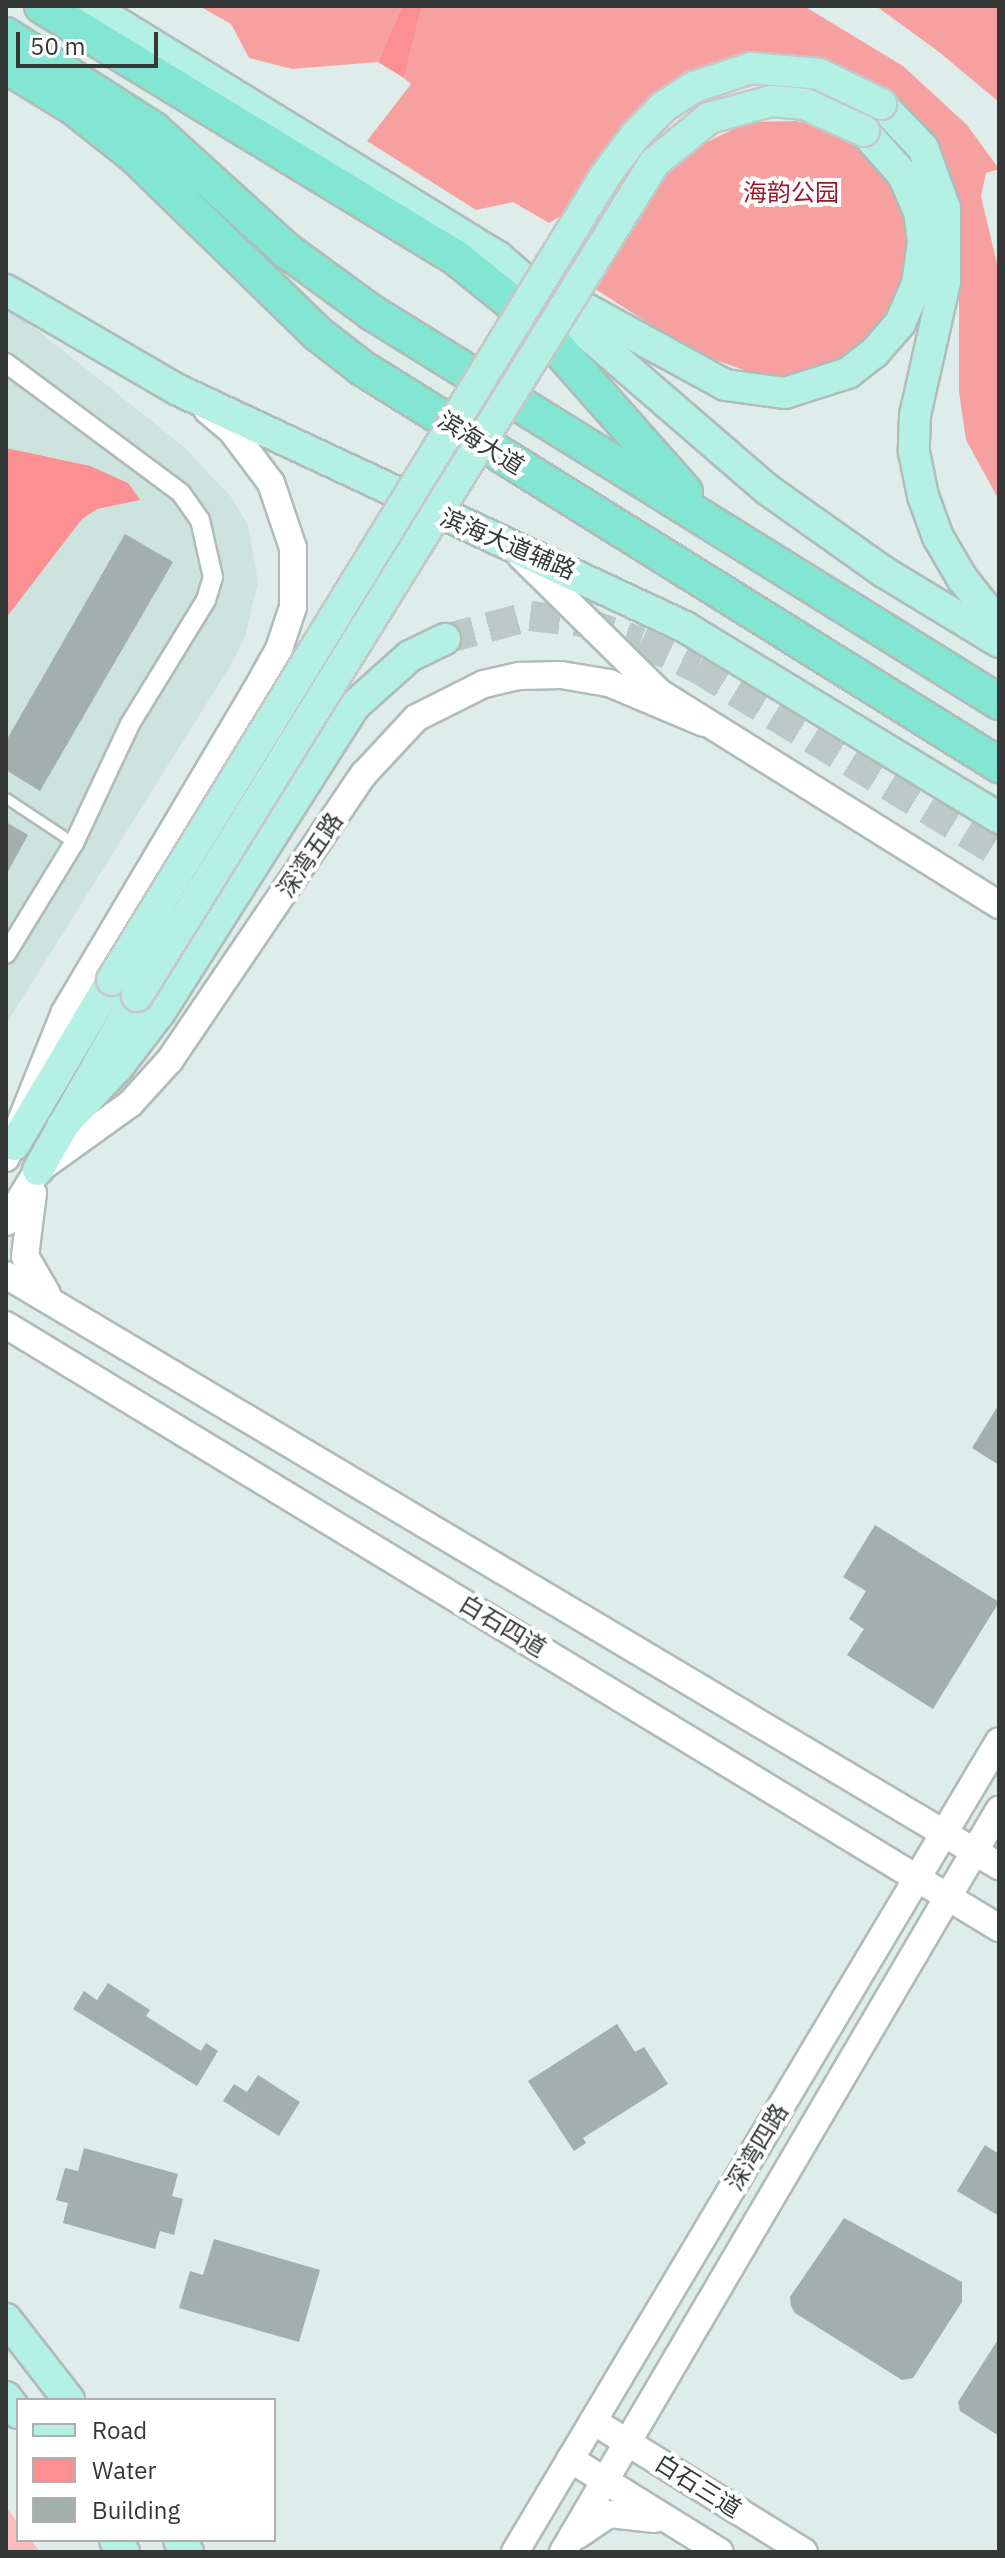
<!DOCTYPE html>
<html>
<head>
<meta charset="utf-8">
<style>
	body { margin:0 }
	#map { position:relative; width:1005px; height:2558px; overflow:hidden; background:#dfedea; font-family:"IBM Plex Sans","Noto Sans SC",sans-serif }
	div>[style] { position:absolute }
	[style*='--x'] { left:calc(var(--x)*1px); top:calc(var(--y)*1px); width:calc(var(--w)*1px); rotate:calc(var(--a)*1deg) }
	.built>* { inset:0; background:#cce3de }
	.green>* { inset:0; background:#fabdbc }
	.forest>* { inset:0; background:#f7a0a0 }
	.water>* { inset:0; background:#fb8f91 }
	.building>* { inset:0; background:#a2afac }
	.primary-tunnel>* { height:30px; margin-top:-15px; transform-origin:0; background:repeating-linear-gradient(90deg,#bdc9c6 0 30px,transparent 0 45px) }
	.roads { filter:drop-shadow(2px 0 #afbcb9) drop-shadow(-2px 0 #afbcb9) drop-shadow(0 2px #afbcb9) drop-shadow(0 -2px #afbcb9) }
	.lane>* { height:9px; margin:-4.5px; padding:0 4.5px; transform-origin:4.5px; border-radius:4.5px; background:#fff }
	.street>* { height:18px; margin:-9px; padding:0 9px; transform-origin:9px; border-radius:9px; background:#fff }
	.secondary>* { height:26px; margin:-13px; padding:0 13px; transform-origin:13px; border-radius:13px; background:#fff }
	.primary>* { height:30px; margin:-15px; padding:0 15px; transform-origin:15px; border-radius:15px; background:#b5f0e5 }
	.highway>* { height:34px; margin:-17px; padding:0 17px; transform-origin:17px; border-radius:17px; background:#83e6d3 }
	.bridges { filter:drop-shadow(2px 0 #c6c8c7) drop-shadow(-2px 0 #c6c8c7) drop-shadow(0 2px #c6c8c7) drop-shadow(0 -2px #c6c8c7) }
	.primary-bridge>* { height:30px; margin:-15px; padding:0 15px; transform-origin:15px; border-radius:15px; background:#b5f0e5 }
	span { translate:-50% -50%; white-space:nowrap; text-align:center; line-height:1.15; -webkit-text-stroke:8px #fff; paint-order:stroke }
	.park-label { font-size:24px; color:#97182b }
	.street-label { font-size:24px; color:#343938 }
	.frame { position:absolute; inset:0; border:8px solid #343938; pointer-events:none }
	.legend { position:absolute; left:16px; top:2398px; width:260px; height:144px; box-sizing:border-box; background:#fff; border:2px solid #aeb0af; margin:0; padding:10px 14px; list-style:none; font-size:24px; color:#343938 }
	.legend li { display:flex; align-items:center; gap:16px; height:40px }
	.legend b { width:40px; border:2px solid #aeb0af }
	.scale { position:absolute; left:16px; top:32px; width:142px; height:36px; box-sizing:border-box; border:4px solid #343938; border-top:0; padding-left:10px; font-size:24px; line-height:28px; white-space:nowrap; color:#343938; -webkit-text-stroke:6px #fff; paint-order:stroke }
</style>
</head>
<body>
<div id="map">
	<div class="built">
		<div style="clip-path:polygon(6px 305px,184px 447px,231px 497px,248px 525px,258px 582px,245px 637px,232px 663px,6px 1024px)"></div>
	</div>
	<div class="green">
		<div style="clip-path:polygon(6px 2507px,18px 2523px,18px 2540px,31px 2540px,40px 2552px,6px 2552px)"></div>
	</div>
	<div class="forest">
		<div style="clip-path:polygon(199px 6px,402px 6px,378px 62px,292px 69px,249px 58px,231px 24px)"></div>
		<div style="clip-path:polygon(422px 6px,804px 6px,903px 66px,967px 125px,999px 169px,986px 173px,981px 196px,999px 272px,999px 500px,966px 440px,959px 392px,959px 234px,907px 116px,732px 59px,691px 74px,575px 207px,549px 223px,513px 202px,476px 210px,367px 141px,411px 84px,404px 78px)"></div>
		<div style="clip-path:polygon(876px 6px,999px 6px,999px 102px,939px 52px)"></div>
		<div style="clip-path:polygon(797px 121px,829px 130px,857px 146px,891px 181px,904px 208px,909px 242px,905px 279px,868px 341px,840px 362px,790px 378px,757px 375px,692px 351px,589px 285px,665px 173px,691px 150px,748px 122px)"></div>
	</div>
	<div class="water">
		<div style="clip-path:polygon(402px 6px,422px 6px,404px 78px,378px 62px)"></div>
		<div style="clip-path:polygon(6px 448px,90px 466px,128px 483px,140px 500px,97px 509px,82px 519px,6px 618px)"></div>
	</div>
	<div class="building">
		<div style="clip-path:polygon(125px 534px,173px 562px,40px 791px,6px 770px,6px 741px)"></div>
		<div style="clip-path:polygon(6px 822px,28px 835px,6px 875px)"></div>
		<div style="clip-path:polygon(999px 1404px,999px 1465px,972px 1448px)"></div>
		<div style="clip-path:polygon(875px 1525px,999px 1602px,933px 1709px,847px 1655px,864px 1629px,849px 1619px,866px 1591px,843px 1577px)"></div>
		<div style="clip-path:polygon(108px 1983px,150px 2010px,146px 2016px,201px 2051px,206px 2043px,218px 2051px,197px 2086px,73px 2009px,84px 1991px,97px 2000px)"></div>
		<div style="clip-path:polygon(617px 2024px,635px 2052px,644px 2047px,668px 2084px,583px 2138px,586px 2143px,574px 2151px,528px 2081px)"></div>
		<div style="clip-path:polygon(258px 2075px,300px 2102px,279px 2136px,223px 2101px,234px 2084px,247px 2092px)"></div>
		<div style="clip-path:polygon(985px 2145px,999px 2154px,999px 2216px,957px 2191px)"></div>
		<div style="clip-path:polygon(84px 2148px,178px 2174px,172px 2196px,183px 2199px,174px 2235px,160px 2231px,155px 2249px,63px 2223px,68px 2203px,56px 2200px,65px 2168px,78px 2171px)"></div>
		<div style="clip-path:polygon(844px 2218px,962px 2282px,962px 2302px,913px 2378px,902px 2380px,795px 2313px,791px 2306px,790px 2297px)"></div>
		<div style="clip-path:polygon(214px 2239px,320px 2270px,299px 2342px,179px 2308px,190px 2271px,203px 2275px)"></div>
		<div style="clip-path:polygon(999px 2338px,999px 2436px,960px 2411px,958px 2402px)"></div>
	</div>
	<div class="primary-tunnel">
		<div style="--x:445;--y:639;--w:88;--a:-15.1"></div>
		<div style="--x:530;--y:616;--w:53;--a:6.5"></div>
		<div style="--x:583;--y:622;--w:61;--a:19"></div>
		<div style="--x:641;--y:642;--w:62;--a:24.9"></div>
		<div style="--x:697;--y:668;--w:354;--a:31.5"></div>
	</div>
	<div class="roads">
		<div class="lane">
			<div style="--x:6;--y:798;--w:82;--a:33.5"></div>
		</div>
		<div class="street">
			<div style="--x:6;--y:363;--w:218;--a:36.6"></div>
			<div style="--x:181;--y:493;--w:33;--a:55"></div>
			<div style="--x:200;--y:520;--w:58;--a:77.2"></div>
			<div style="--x:213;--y:577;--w:24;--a:107"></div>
			<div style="--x:206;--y:600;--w:145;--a:121.5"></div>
			<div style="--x:130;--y:724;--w:132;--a:115.2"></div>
			<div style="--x:74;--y:843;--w:130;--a:121.5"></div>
		</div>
		<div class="secondary">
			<div style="--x:521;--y:556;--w:195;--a:44.6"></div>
			<div style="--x:660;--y:693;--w:400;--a:32"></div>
			<div style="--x:6;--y:1158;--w:157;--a:-68"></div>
			<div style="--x:65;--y:1012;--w:372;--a:-59.3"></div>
			<div style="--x:255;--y:692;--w:49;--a:-60.8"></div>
			<div style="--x:279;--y:649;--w:44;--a:-71.6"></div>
			<div style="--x:293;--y:607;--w:59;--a:-90"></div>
			<div style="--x:293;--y:548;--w:69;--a:-108.7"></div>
			<div style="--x:271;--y:483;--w:66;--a:-127"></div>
			<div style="--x:231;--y:430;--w:31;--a:-140"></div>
			<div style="--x:33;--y:1193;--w:64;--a:97.2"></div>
			<div style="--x:25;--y:1256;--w:44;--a:59.9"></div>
			<div style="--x:6;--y:1222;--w:61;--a:-58.4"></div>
			<div style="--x:38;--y:1170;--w:113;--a:-35.7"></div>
			<div style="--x:130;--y:1104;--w:59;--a:-47.7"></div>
			<div style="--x:170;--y:1060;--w:346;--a:-55.9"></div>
			<div style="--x:364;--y:774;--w:76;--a:-47.1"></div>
			<div style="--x:416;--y:718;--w:76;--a:-26.6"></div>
			<div style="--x:484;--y:684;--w:37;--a:-13"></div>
			<div style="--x:520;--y:676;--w:41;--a:-1.4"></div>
			<div style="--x:561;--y:675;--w:49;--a:9.5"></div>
			<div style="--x:609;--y:683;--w:103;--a:22.8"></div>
			<div style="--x:6;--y:1275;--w:1156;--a:30.76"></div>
			<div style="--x:6;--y:1325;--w:1162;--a:31.27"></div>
			<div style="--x:593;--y:2421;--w:248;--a:31.8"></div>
			<div style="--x:570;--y:2459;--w:176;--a:31.8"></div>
			<div style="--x:578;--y:2535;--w:37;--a:-34"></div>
			<div style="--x:609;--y:2514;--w:46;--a:6.2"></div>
			<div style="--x:515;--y:2552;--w:944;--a:-59.17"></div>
			<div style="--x:563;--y:2552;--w:861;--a:-59.56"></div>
		</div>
		<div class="primary">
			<div style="--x:90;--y:6;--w:479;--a:31.6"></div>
			<div style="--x:498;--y:257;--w:357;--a:40.8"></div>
			<div style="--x:768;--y:490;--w:142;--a:35.3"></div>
			<div style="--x:884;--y:572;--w:135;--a:31.3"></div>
			<div style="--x:881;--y:104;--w:61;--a:46.3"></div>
			<div style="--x:923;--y:148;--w:64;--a:69.9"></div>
			<div style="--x:945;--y:208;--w:74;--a:90"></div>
			<div style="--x:945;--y:282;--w:136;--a:102.7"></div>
			<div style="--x:915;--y:415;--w:37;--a:92"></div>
			<div style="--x:914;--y:452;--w:45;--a:78.4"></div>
			<div style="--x:923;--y:496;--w:44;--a:69.9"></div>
			<div style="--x:938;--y:537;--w:48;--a:59.7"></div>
			<div style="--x:962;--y:578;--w:60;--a:51.8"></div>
			<div style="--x:6;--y:290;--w:199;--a:30.2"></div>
			<div style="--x:178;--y:390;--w:560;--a:25.05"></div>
			<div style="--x:685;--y:627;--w:368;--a:31.3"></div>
			<div style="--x:568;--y:299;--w:179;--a:28.7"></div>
			<div style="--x:725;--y:385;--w:61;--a:7.6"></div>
			<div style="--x:785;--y:393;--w:66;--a:-17.6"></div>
			<div style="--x:848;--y:373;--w:33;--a:-38"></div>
			<div style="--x:874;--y:353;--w:40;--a:-49"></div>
			<div style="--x:900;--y:323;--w:43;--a:-66.4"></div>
			<div style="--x:917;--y:284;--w:41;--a:-81.7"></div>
			<div style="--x:923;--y:243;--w:31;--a:-97"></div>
			<div style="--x:919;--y:212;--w:40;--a:-113.4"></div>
			<div style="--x:903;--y:175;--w:59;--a:-131.6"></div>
			<div style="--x:62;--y:1126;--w:80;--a:-46.5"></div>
			<div style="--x:117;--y:1068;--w:71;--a:-52.5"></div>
			<div style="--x:160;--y:1012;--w:362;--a:-57.6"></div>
			<div style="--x:354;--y:706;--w:75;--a:-41.8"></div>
			<div style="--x:410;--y:656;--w:39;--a:-26"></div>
			<div style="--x:14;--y:1145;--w:192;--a:-59.3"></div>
			<div style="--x:38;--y:1170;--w:200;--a:-60.4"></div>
			<div style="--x:6;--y:2319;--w:103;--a:52.1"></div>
			<div style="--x:6;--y:2397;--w:20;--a:53"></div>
			<div style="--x:115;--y:2540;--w:15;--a:53"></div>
			<div style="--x:179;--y:2540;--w:15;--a:53"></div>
		</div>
		<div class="highway">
			<div style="--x:42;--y:6;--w:488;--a:31.3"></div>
			<div style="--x:459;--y:260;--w:94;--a:38.9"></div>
			<div style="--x:532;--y:319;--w:231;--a:48.5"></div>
			<div style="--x:6;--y:35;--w:174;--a:32.6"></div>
			<div style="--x:153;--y:129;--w:180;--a:42.3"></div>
			<div style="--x:286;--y:250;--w:105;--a:36.1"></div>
			<div style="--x:371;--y:312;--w:739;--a:31.84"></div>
			<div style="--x:6;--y:66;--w:79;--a:31.5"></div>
			<div style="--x:73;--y:107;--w:79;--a:38.3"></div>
			<div style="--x:135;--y:156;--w:254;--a:44.2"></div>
			<div style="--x:317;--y:333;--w:57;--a:37.9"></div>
			<div style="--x:362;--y:368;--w:751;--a:31.93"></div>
		</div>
	</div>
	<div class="bridges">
		<div class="primary-bridge">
			<div style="--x:112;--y:980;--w:943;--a:-58.48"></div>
			<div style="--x:605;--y:176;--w:50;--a:-53.1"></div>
			<div style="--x:635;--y:136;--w:40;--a:-46"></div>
			<div style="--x:663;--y:107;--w:37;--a:-33"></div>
			<div style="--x:694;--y:87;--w:60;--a:-18.4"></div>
			<div style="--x:751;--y:68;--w:68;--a:5"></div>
			<div style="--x:819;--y:74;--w:69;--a:25.8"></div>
			<div style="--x:137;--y:996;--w:980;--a:-58.17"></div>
			<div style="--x:654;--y:163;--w:71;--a:-39.3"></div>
			<div style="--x:709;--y:118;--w:64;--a:-15.3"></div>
			<div style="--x:771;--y:101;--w:34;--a:5"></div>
			<div style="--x:805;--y:104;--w:65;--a:24.6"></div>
		</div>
	</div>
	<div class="park-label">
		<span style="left:791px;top:193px">海韵公园</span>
	</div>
	<div class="street-label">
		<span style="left:481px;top:443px;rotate:32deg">滨海大道</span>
		<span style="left:508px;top:544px;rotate:23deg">滨海大道辅路</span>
		<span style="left:310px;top:855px;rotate:-56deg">深湾五路</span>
		<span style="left:503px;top:1626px;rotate:31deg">白石四道</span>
		<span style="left:757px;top:2147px;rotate:-59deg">深湾四路</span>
		<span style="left:698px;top:2486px;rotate:32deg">白石三道</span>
	</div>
	<div class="frame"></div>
	<ul class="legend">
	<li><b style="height:10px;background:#b5f0e5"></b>Road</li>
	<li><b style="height:22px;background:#fb8f91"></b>Water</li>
	<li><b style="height:22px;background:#a2afac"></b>Building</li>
	</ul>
	<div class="scale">50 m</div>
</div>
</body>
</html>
